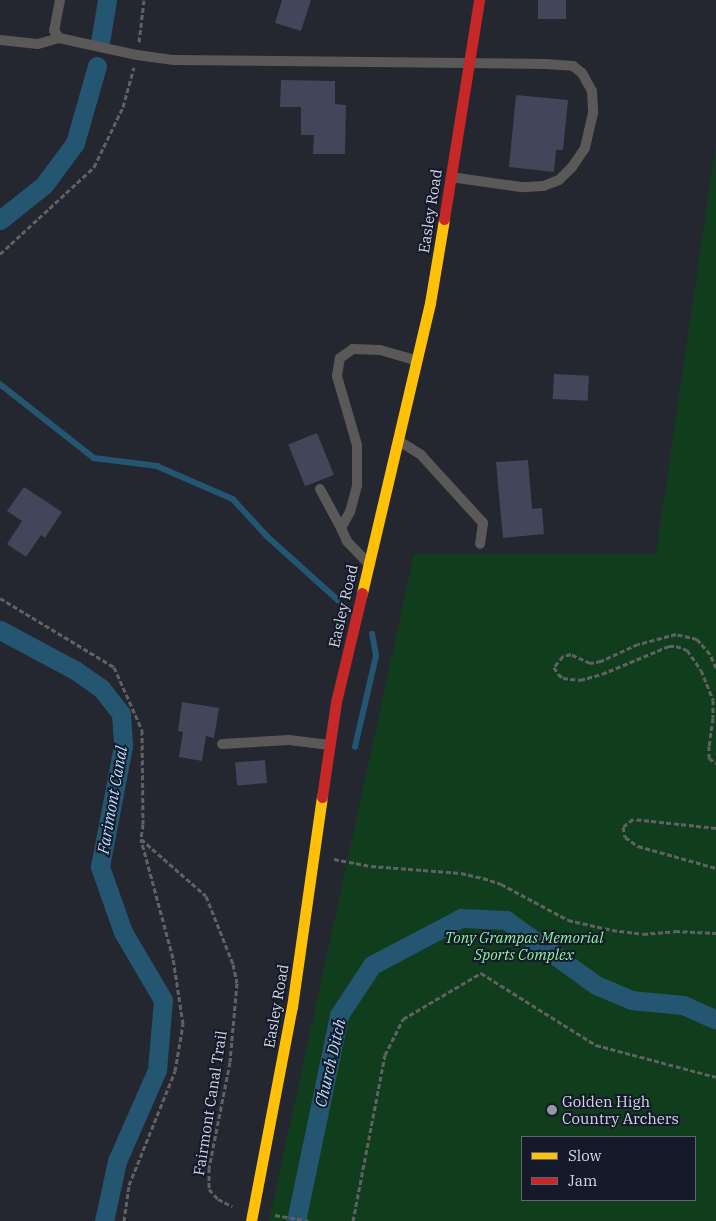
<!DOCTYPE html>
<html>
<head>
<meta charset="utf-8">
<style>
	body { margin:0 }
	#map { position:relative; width:716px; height:1221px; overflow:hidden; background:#242630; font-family:"IBM Plex Serif",serif }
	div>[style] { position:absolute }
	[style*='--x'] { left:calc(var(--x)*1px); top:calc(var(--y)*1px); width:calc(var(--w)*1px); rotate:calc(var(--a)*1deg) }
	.green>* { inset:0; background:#103e1c }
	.stream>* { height:5.5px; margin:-2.75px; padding:0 2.75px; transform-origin:2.75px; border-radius:2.75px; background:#245672 }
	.canal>* { height:19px; margin:-9.5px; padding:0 9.5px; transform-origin:9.5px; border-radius:9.5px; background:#245672 }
	.building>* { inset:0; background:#42465a; transform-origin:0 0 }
	.path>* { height:3px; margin-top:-1.5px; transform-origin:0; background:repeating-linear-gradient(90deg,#616163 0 5px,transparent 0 7.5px) }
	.lane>* { height:10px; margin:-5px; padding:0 5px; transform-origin:5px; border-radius:5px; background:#5a5958 }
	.slow>* { height:11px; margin:-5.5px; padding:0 5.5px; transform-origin:5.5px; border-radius:5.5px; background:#ffc107 }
	.jam>* { height:11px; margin:-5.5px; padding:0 5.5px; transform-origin:5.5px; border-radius:5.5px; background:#c62828 }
	.dots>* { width:14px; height:14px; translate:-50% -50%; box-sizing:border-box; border:2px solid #151a2b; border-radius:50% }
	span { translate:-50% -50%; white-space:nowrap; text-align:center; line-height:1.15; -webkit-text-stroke:4px #151a2b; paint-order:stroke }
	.street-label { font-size:15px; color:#d3d7e4 }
	.park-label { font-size:15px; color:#8cf49b; font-style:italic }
	.poi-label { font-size:15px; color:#d3d7e4 }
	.left { translate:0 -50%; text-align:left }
	.water-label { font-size:16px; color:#b2dffd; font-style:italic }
	.legend { position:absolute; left:521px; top:1136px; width:175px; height:65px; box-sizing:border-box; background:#151a2b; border:1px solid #616675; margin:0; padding:6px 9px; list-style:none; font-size:15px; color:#d3d7e4 }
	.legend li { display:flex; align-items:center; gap:10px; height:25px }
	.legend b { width:25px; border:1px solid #616675 }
</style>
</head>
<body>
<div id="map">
	<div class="green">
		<div style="clip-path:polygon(evenodd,716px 143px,716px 1221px,269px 1221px,414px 554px,656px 554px,716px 143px,695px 1137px,695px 1200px,522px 1200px,522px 1137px,695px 1137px)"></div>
	</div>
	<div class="stream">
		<div style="--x:0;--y:384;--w:120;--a:38.2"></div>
		<div style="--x:94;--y:458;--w:64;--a:7.2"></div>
		<div style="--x:157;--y:466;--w:83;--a:23.5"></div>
		<div style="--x:233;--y:499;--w:50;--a:47.4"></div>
		<div style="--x:267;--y:536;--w:96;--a:42"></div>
		<div style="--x:355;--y:747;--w:93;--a:-77"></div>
		<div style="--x:376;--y:656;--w:22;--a:-100"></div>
	</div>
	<div class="canal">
		<div style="--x:100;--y:42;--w:43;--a:-80.5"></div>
		<div style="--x:0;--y:220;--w:56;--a:-38.5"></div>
		<div style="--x:44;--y:185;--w:52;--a:-53.6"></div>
		<div style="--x:75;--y:143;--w:80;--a:-74.1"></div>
		<div style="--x:0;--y:630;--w:85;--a:28.1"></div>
		<div style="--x:75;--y:670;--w:32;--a:35"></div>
		<div style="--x:101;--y:688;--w:33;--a:52"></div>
		<div style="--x:121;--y:714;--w:32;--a:86"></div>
		<div style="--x:123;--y:746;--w:123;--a:100.8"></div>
		<div style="--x:100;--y:867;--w:69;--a:70.5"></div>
		<div style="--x:123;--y:932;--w:79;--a:59.5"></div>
		<div style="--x:163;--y:1000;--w:70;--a:94.9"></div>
		<div style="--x:157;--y:1070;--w:99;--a:113.7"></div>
		<div style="--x:117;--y:1161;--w:61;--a:102.2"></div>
		<div style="--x:296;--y:1221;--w:210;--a:-78.2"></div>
		<div style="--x:339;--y:1015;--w:60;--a:-56.6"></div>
		<div style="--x:372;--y:965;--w:101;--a:-27.8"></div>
		<div style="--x:461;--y:918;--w:45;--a:2.5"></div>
		<div style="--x:506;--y:920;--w:111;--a:35.8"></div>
		<div style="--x:596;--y:985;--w:38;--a:23"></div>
		<div style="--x:631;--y:1000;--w:52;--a:5.5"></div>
		<div style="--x:683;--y:1005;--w:36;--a:24"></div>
	</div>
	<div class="building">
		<div style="clip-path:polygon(282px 0,311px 0,301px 31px,275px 23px)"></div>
		<div style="left:538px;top:0;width:28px;height:19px"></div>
		<div style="clip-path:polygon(281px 80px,335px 81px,335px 104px,346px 105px,345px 154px,313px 154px,314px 135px,301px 135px,301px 107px,280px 107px)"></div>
		<div style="clip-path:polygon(516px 95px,568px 100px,563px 150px,556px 150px,554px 172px,509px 167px)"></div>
		<div style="left:554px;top:374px;width:35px;height:25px;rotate:3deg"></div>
		<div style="left:317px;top:433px;width:45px;height:31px;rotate:68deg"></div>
		<div style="clip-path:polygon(528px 460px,532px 509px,542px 508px,544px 534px,503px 538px,496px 462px)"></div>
		<div style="clip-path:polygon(24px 487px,62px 512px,45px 538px,41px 535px,26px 557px,7px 544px,22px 521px,7px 511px)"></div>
		<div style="clip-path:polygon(182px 702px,219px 708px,214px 738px,206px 736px,202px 761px,179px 757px,183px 732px,178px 731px)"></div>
		<div style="left:265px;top:760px;width:23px;height:30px;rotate:85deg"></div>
	</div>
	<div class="path">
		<div style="--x:139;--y:42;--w:42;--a:-83.2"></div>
		<div style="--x:0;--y:254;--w:128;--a:-42.8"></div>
		<div style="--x:94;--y:167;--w:67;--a:-64.2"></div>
		<div style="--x:123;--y:107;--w:41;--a:-74.6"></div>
		<div style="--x:0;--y:598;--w:133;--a:31.2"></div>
		<div style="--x:114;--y:667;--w:69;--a:66"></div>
		<div style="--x:142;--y:730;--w:94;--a:89.4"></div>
		<div style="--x:143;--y:824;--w:15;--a:98"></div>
		<div style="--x:141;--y:839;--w:86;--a:41.2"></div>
		<div style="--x:206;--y:896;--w:73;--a:68.3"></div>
		<div style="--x:233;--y:964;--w:19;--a:78"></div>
		<div style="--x:237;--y:983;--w:79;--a:95.1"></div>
		<div style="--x:230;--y:1062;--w:108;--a:101.2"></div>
		<div style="--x:209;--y:1168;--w:21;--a:90"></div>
		<div style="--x:209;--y:1189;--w:13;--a:48"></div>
		<div style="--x:218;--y:1199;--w:16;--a:27"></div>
		<div style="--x:716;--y:668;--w:15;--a:-113"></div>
		<div style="--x:710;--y:654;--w:20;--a:-131"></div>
		<div style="--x:697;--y:639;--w:22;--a:-167"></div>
		<div style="--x:676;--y:634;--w:39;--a:165"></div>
		<div style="--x:638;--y:644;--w:41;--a:155.3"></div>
		<div style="--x:601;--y:661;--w:11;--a:170"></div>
		<div style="--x:590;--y:663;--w:21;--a:-155"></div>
		<div style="--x:571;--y:654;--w:8;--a:166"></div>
		<div style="--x:563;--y:656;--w:14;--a:129"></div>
		<div style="--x:554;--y:667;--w:8;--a:60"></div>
		<div style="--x:558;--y:674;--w:6;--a:39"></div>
		<div style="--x:563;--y:678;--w:17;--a:7"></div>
		<div style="--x:580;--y:680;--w:23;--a:-15"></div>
		<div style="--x:602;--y:674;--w:73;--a:-22.7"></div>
		<div style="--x:669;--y:646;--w:7;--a:0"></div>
		<div style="--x:676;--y:646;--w:12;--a:20"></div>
		<div style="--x:687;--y:650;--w:24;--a:55"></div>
		<div style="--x:701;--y:670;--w:32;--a:68"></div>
		<div style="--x:713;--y:700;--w:18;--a:90"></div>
		<div style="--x:713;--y:718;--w:28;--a:98"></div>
		<div style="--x:709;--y:746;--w:12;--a:90"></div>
		<div style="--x:709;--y:758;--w:9;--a:36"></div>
		<div style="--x:716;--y:828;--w:83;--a:-173.8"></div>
		<div style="--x:633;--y:819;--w:13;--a:141"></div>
		<div style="--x:623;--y:827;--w:10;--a:79"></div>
		<div style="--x:625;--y:837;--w:16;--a:35"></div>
		<div style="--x:638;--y:846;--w:81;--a:15.8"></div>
		<div style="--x:334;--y:859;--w:38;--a:11"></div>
		<div style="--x:371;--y:866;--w:90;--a:4.4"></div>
		<div style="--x:461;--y:873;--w:23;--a:13"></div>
		<div style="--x:483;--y:878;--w:19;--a:18"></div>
		<div style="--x:501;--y:884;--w:76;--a:28.2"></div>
		<div style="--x:568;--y:920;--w:45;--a:12.8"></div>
		<div style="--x:612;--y:930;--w:31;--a:7"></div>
		<div style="--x:643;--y:934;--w:32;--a:-5"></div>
		<div style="--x:675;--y:931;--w:41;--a:2.8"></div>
		<div style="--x:275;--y:1215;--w:34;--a:10"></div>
		<div style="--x:124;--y:1221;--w:36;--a:-82"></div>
		<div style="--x:129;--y:1185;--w:123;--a:-68"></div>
		<div style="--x:175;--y:1071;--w:48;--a:-80.3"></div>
		<div style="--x:183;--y:1024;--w:67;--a:-98.6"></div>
		<div style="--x:173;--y:958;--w:123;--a:-105.1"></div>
		<div style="--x:353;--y:1221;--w:169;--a:-79.1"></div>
		<div style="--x:385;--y:1055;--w:40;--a:-63.4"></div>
		<div style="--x:403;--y:1019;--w:91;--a:-30.5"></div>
		<div style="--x:481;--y:973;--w:136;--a:32.1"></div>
		<div style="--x:596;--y:1045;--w:124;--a:14.9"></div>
	</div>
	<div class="lane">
		<div style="--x:60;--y:0;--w:31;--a:101"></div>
		<div style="--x:54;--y:30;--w:9;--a:58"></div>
		<div style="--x:59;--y:38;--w:80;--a:12.3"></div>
		<div style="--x:137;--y:55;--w:37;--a:8"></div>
		<div style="--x:174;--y:60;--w:372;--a:0.6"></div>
		<div style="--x:546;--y:64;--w:27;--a:4"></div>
		<div style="--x:573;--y:66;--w:11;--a:38"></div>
		<div style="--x:582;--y:73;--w:21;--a:61"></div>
		<div style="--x:592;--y:91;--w:22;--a:87"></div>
		<div style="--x:593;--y:113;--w:36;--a:103"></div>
		<div style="--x:585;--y:148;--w:23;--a:124"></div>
		<div style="--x:572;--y:167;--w:18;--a:135"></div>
		<div style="--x:559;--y:180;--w:17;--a:159"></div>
		<div style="--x:543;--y:186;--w:22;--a:177"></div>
		<div style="--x:521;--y:187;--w:71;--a:-171.9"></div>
		<div style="--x:0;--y:40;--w:38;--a:6"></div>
		<div style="--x:38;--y:44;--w:22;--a:-16"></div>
		<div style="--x:399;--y:441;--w:26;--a:32"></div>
		<div style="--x:421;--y:455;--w:92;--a:47.6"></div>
		<div style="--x:483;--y:523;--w:21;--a:98"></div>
		<div style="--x:320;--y:489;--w:44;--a:61.7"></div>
		<div style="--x:366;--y:561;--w:28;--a:-134"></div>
		<div style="--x:347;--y:541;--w:14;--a:-115"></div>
		<div style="--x:341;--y:528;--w:18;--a:-61"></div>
		<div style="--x:350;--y:512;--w:28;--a:-75"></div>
		<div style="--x:357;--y:485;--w:40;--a:-90"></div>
		<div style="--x:357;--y:445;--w:72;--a:-106.2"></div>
		<div style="--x:337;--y:376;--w:18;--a:-81"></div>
		<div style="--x:340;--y:358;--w:16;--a:-35"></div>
		<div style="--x:353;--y:349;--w:27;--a:2"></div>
		<div style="--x:380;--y:350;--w:36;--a:16"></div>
		<div style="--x:222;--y:744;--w:67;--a:-3.4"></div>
		<div style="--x:289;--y:740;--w:39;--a:7"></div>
	</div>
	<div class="slow">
		<div style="--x:362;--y:593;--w:298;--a:-76.8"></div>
		<div style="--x:430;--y:303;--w:85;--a:-80.5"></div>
		<div style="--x:251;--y:1221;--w:218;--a:-79.2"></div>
		<div style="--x:292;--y:1007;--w:212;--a:-81.9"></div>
	</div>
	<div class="jam">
		<div style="--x:444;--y:219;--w:222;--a:-80.9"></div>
		<div style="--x:322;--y:797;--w:96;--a:-81.6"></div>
		<div style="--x:336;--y:702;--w:112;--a:-76.6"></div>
	</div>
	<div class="dots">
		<div style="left:552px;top:1110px;background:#9699a5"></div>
	</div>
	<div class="street-label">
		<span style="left:430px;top:211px;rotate:-81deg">Easley Road</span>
		<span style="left:343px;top:606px;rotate:-77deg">Easley Road</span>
		<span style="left:276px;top:1006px;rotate:-80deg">Easley Road</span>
		<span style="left:210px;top:1103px;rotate:-81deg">Fairmont Canal Trail</span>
	</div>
	<div class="park-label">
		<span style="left:524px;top:946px">Tony Grampas Memorial<br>Sports Complex</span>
	</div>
	<div class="poi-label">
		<span class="left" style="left:562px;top:1110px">Golden High<br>Country Archers</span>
	</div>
	<div class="water-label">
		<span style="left:112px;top:800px;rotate:-80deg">Farimont Canal</span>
		<span style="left:330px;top:1063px;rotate:-77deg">Church Ditch</span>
	</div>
	<ul class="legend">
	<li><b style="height:6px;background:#ffc107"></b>Slow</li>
	<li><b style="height:6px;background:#c62828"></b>Jam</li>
	</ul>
</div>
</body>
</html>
